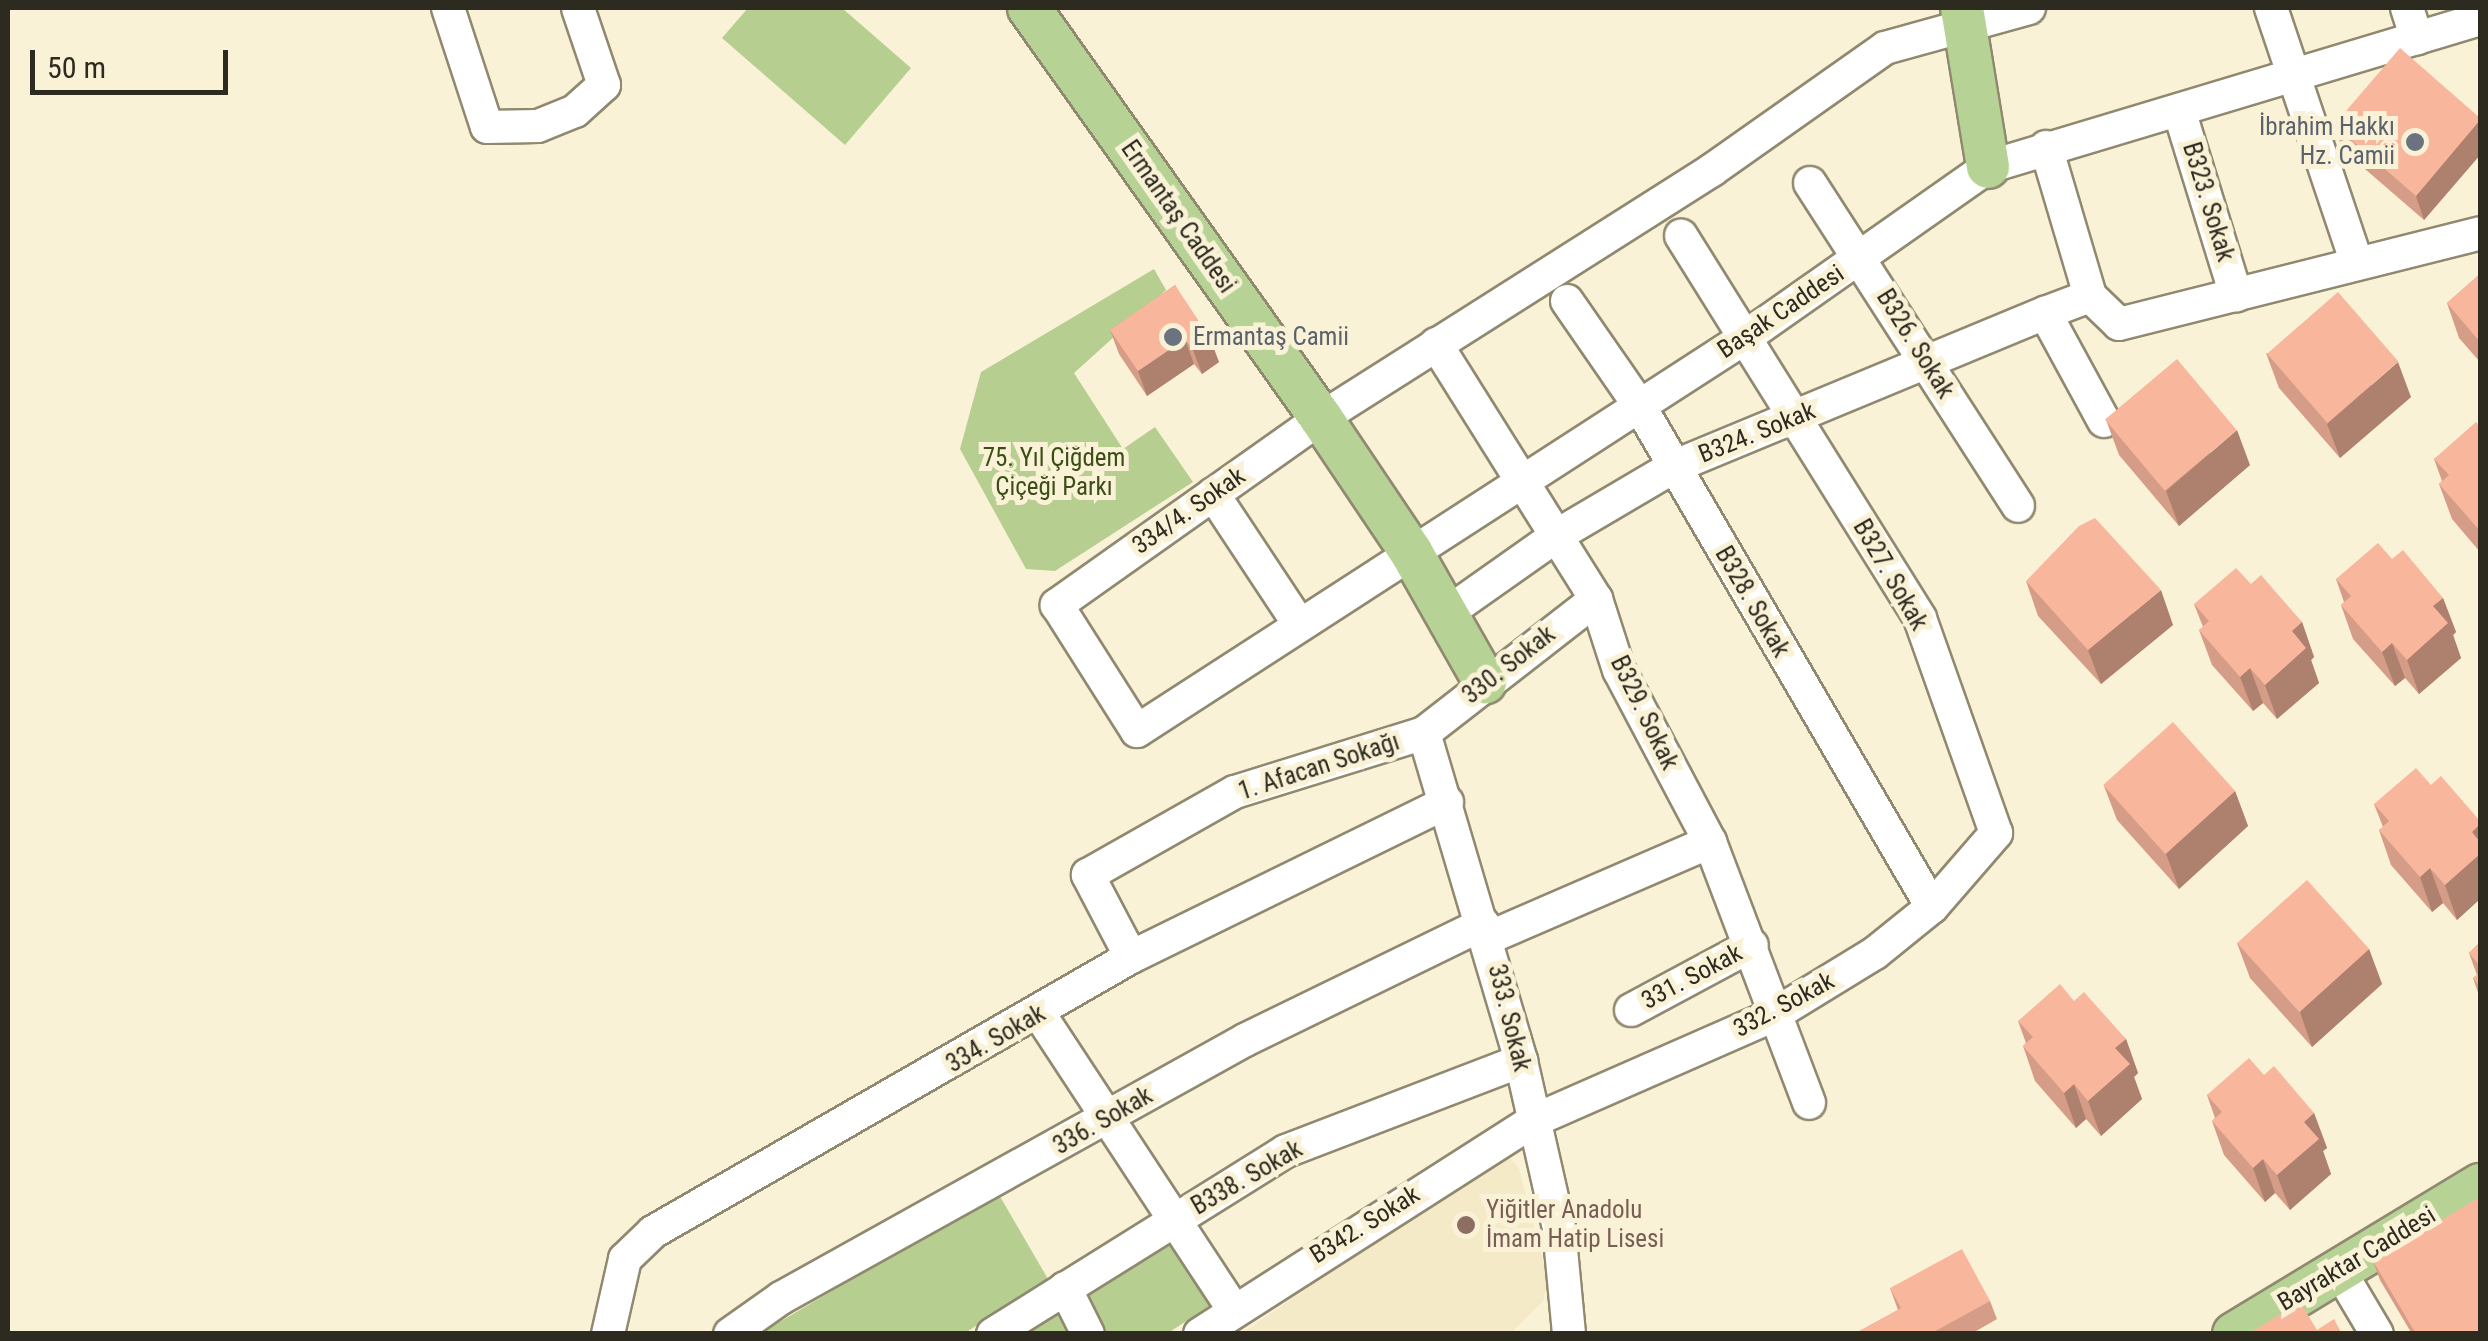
<!DOCTYPE html>
<html>
<head>
<meta charset="utf-8">
<style>
	body { margin:0 }
	#map { position:relative; width:2488px; height:1341px; overflow:hidden; background:#faf2d7; font-family:"Roboto Condensed",sans-serif }
	div>[style] { position:absolute }
	[style*='--x'] { left:calc(var(--x)*1px); top:calc(var(--y)*1px); width:calc(var(--w)*1px); rotate:calc(var(--a)*1deg) }
	.built>* { inset:0; background:#f4eac7 }
	.green>* { inset:0; background:#b7ce91 }
	.roads { filter:drop-shadow(2px 0 #908970) drop-shadow(-2px 0 #908970) drop-shadow(0 2px #908970) drop-shadow(0 -2px #908970) }
	.minor>* { height:32px; margin:-16px; padding:0 16px; transform-origin:16px; border-radius:16px; background:#fff }
	.major>* { height:42px; margin:-21px; padding:0 21px; transform-origin:21px; border-radius:21px; background:#b6d395 }
	.wall>* { inset:0; background:#d59d87 }
	.shaded-wall>* { inset:0; background:#ae806e }
	.building>* { inset:0; background:#f8b79d; transform-origin:0 0 }
	.dots>* { width:28px; height:28px; translate:-50% -50%; box-sizing:border-box; border:5px solid #faf2d7; border-radius:50% }
	span { translate:-50% -50%; white-space:nowrap; text-align:center; line-height:1.15; -webkit-text-stroke:10px #faf2d7; paint-order:stroke }
	.worship-label { font-size:25px; color:#5b616d }
	.right { translate:-100% -50%; text-align:right }
	.left { translate:0 -50%; text-align:left }
	.street-label { font-size:25px; color:#2d2a20 }
	.park-label { font-size:25px; color:#3c4d17 }
	.education-label { font-size:25px; color:#785e54 }
	.frame { position:absolute; inset:0; border:10px solid #2d2a20; pointer-events:none }
	.scale { position:absolute; left:30px; top:50px; width:198px; height:45px; box-sizing:border-box; border:5px solid #2d2a20; border-top:0; padding-left:12px; font-size:30px; line-height:35px; white-space:nowrap; color:#2d2a20; -webkit-text-stroke:8px #faf2d7; paint-order:stroke }
</style>
</head>
<body>
<div id="map">
	<div class="built">
		<div style="clip-path:polygon(1504px 1152px,1519px 1168px,1548px 1281px,1543px 1301px,1511px 1333px,1241px 1334px)"></div>
	</div>
	<div class="green">
		<div style="clip-path:polygon(748px 8px,842px 8px,911px 68px,845px 145px,722px 38px)"></div>
		<div style="clip-path:polygon(1154px 269px,1166px 290px,1074px 373px,1123px 449px,1155px 427px,1193px 482px,1055px 571px,1026px 569px,960px 449px,981px 372px)"></div>
		<div style="clip-path:polygon(998px 1193px,1048px 1279px,965px 1333px,759px 1334px)"></div>
		<div style="clip-path:polygon(1176px 1241px,1214px 1303px,1168px 1333px,1104px 1333px,1084px 1294px)"></div>
		<div style="clip-path:polygon(1061px 1310px,1074px 1334px,1019px 1334px)"></div>
	</div>
	<div class="roads">
		<div class="minor">
			<div style="--x:448;--y:8;--w:125;--a:71.9"></div>
			<div style="--x:487;--y:127;--w:51;--a:-1.1"></div>
			<div style="--x:538;--y:126;--w:40;--a:-22"></div>
			<div style="--x:575;--y:111;--w:39;--a:-42"></div>
			<div style="--x:604;--y:85;--w:81;--a:-108.7"></div>
			<div style="--x:2029;--y:8;--w:149;--a:164.5"></div>
			<div style="--x:1885;--y:48;--w:212;--a:144.8"></div>
			<div style="--x:1712;--y:170;--w:463;--a:147.6"></div>
			<div style="--x:1321;--y:418;--w:324;--a:144.7"></div>
			<div style="--x:1057;--y:605;--w:149;--a:57.6"></div>
			<div style="--x:1137;--y:731;--w:725;--a:-32.9"></div>
			<div style="--x:1746;--y:337;--w:296;--a:-35.1"></div>
			<div style="--x:1988;--y:167;--w:514;--a:-16.74"></div>
			<div style="--x:2271;--y:8;--w:269;--a:71.4"></div>
			<div style="--x:2407;--y:8;--w:32;--a:72"></div>
			<div style="--x:2179;--y:110;--w:194;--a:72.9"></div>
			<div style="--x:2046;--y:147;--w:155;--a:73.5"></div>
			<div style="--x:1810;--y:183;--w:384;--a:57.2"></div>
			<div style="--x:1567;--y:301;--w:126;--a:55.3"></div>
			<div style="--x:1639;--y:405;--w:581;--a:59.73"></div>
			<div style="--x:2045;--y:313;--w:123;--a:61.4"></div>
			<div style="--x:1436;--y:344;--w:301;--a:57.9"></div>
			<div style="--x:1596;--y:599;--w:75;--a:72.1"></div>
			<div style="--x:1619;--y:670;--w:195;--a:62.1"></div>
			<div style="--x:1710;--y:842;--w:279;--a:69.2"></div>
			<div style="--x:1213;--y:494;--w:156;--a:56.5"></div>
			<div style="--x:1447;--y:613;--w:133;--a:-35.2"></div>
			<div style="--x:1556;--y:536;--w:136;--a:-30.5"></div>
			<div style="--x:1673;--y:467;--w:403;--a:-22.5"></div>
			<div style="--x:2045;--y:313;--w:48;--a:-20.7"></div>
			<div style="--x:2090;--y:296;--w:40;--a:44"></div>
			<div style="--x:2119;--y:324;--w:372;--a:-14.1"></div>
			<div style="--x:1424;--y:733;--w:342;--a:73.5"></div>
			<div style="--x:1521;--y:1061;--w:171;--a:77.2"></div>
			<div style="--x:1559;--y:1228;--w:106;--a:84.6"></div>
			<div style="--x:1488;--y:938;--w:242;--a:-23.4"></div>
			<div style="--x:1131;--y:957;--w:93;--a:-117.7"></div>
			<div style="--x:1088;--y:875;--w:169;--a:-29.5"></div>
			<div style="--x:1235;--y:792;--w:198;--a:-17.3"></div>
			<div style="--x:1424;--y:733;--w:218;--a:-37.9"></div>
			<div style="--x:1631;--y:1010;--w:137;--a:-28.2"></div>
			<div style="--x:1040;--y:1015;--w:353;--a:56.7"></div>
			<div style="--x:2339;--y:1270;--w:74;--a:59.3"></div>
			<div style="--x:1065;--y:1288;--w:51;--a:63.4"></div>
			<div style="--x:608;--y:1334;--w:77;--a:-77.2"></div>
			<div style="--x:625;--y:1259;--w:39;--a:-44"></div>
			<div style="--x:653;--y:1232;--w:551;--a:-29.91"></div>
			<div style="--x:1131;--y:957;--w:352;--a:-26.1"></div>
			<div style="--x:730;--y:1334;--w:62;--a:-35.2"></div>
			<div style="--x:781;--y:1298;--w:531;--a:-29.08"></div>
			<div style="--x:1245;--y:1040;--w:265;--a:-26"></div>
			<div style="--x:993;--y:1334;--w:345;--a:-32"></div>
			<div style="--x:1286;--y:1151;--w:252;--a:-21"></div>
			<div style="--x:1200;--y:1334;--w:395;--a:-32.6"></div>
			<div style="--x:1533;--y:1121;--w:261;--a:-23.7"></div>
			<div style="--x:1772;--y:1016;--w:121;--a:-31.5"></div>
			<div style="--x:1875;--y:953;--w:73;--a:-38.9"></div>
			<div style="--x:1932;--y:907;--w:98;--a:-49.1"></div>
			<div style="--x:1996;--y:833;--w:228;--a:-109.5"></div>
			<div style="--x:1920;--y:618;--w:451;--a:-122"></div>
		</div>
		<div class="major">
			<div style="--x:1029;--y:8;--w:503;--a:54.54"></div>
			<div style="--x:1321;--y:418;--w:161;--a:56.1"></div>
			<div style="--x:1411;--y:552;--w:150;--a:60.4"></div>
			<div style="--x:1962;--y:8;--w:161;--a:80.7"></div>
			<div style="--x:2234;--y:1334;--w:288;--a:-31.2"></div>
		</div>
	</div>
	<div class="wall">
		<div style="clip-path:polygon(2480px 118px,2480px 155px,2424px 220px,2343px 150px,2334px 125px)"></div>
		<div style="clip-path:polygon(2480px 274px,2480px 362px,2459px 338px,2447px 303px)"></div>
		<div style="clip-path:polygon(1175px 285px,1219px 362px,1202px 374px,1194px 364px,1147px 396px,1119px 354px,1110px 330px)"></div>
		<div style="clip-path:polygon(2266px 353px,2411px 397px,2340px 458px,2279px 388px)"></div>
		<div style="clip-path:polygon(2106px 420px,2250px 465px,2179px 526px,2119px 455px)"></div>
		<div style="clip-path:polygon(2480px 427px,2480px 552px,2452px 519px,2439px 484px,2442px 481px,2434px 459px)"></div>
		<div style="clip-path:polygon(2392px 559px,2443px 598px,2456px 632px,2453px 635px,2461px 658px,2419px 694px,2405px 678px,2395px 686px,2353px 639px,2341px 605px,2344px 602px,2336px 579px)"></div>
		<div style="clip-path:polygon(2026px 581px,2173px 625px,2101px 684px,2038px 616px)"></div>
		<div style="clip-path:polygon(2251px 584px,2302px 622px,2314px 657px,2311px 660px,2319px 683px,2277px 719px,2263px 703px,2253px 711px,2212px 665px,2199px 630px,2203px 627px,2194px 604px)"></div>
		<div style="clip-path:polygon(2431px 785px,2480px 821px,2480px 899px,2457px 920px,2443px 903px,2432px 912px,2391px 865px,2379px 830px,2383px 827px,2374px 804px)"></div>
		<div style="clip-path:polygon(2104px 786px,2235px 791px,2248px 826px,2179px 889px,2117px 820px)"></div>
		<div style="clip-path:polygon(2480px 942px,2480px 998px,2473px 978px,2477px 975px,2469px 953px)"></div>
		<div style="clip-path:polygon(2237px 943px,2369px 949px,2382px 984px,2312px 1047px,2250px 978px)"></div>
		<div style="clip-path:polygon(2074px 1001px,2126px 1039px,2138px 1073px,2134px 1077px,2142px 1099px,2101px 1136px,2086px 1119px,2076px 1128px,2035px 1081px,2023px 1046px,2026px 1043px,2018px 1021px)"></div>
		<div style="clip-path:polygon(2264px 1075px,2314px 1113px,2327px 1148px,2323px 1151px,2331px 1174px,2290px 1210px,2275px 1193px,2265px 1202px,2224px 1155px,2212px 1121px,2215px 1118px,2207px 1095px)"></div>
		<div style="clip-path:polygon(2373px 1261px,2480px 1334px,2412px 1334px,2380px 1280px)"></div>
		<div style="clip-path:polygon(1890px 1288px,1990px 1301px,1997px 1319px,1971px 1334px,1854px 1334px,1898px 1310px)"></div>
	</div>
	<div class="shaded-wall">
		<div style="clip-path:polygon(2480px 120px,2480px 155px,2424px 220px,2416px 196px)"></div>
		<div style="clip-path:polygon(1210px 338px,1219px 362px,1202px 374px,1193px 350px)"></div>
		<div style="clip-path:polygon(1185px 339px,1194px 364px,1147px 396px,1138px 371px)"></div>
		<div style="clip-path:polygon(2398px 362px,2411px 397px,2340px 458px,2327px 424px)"></div>
		<div style="clip-path:polygon(2237px 430px,2250px 465px,2179px 526px,2166px 491px)"></div>
		<div style="clip-path:polygon(2161px 590px,2173px 625px,2101px 684px,2088px 650px)"></div>
		<div style="clip-path:polygon(2443px 598px,2456px 632px,2453px 635px,2461px 658px,2419px 694px,2407px 660px,2433px 606px)"></div>
		<div style="clip-path:polygon(2302px 622px,2314px 657px,2311px 660px,2319px 683px,2277px 719px,2265px 685px,2292px 631px)"></div>
		<div style="clip-path:polygon(2392px 643px,2405px 678px,2395px 686px,2382px 652px)"></div>
		<div style="clip-path:polygon(2250px 668px,2263px 703px,2253px 711px,2240px 677px)"></div>
		<div style="clip-path:polygon(2235px 791px,2248px 826px,2179px 889px,2166px 854px)"></div>
		<div style="clip-path:polygon(2480px 824px,2480px 899px,2457px 920px,2445px 885px,2472px 832px)"></div>
		<div style="clip-path:polygon(2430px 868px,2443px 903px,2432px 912px,2420px 877px)"></div>
		<div style="clip-path:polygon(2369px 949px,2382px 984px,2312px 1047px,2300px 1012px)"></div>
		<div style="clip-path:polygon(2126px 1039px,2138px 1073px,2134px 1077px,2142px 1099px,2101px 1136px,2088px 1101px,2115px 1048px)"></div>
		<div style="clip-path:polygon(2074px 1084px,2086px 1119px,2076px 1128px,2064px 1093px)"></div>
		<div style="clip-path:polygon(2314px 1113px,2327px 1148px,2323px 1151px,2331px 1174px,2290px 1210px,2277px 1175px,2304px 1122px)"></div>
		<div style="clip-path:polygon(2263px 1159px,2275px 1193px,2265px 1202px,2253px 1168px)"></div>
	</div>
	<div class="building">
		<div style="clip-path:polygon(2400px 48px,2480px 118px,2480px 120px,2416px 196px,2334px 125px)"></div>
		<div style="clip-path:polygon(2480px 274px,2480px 342px,2447px 303px)"></div>
		<div style="clip-path:polygon(1175px 285px,1210px 338px,1193px 350px,1185px 339px,1138px 371px,1110px 330px)"></div>
		<div style="left:2338px;top:292px;width:92px;height:94px;rotate:49deg"></div>
		<div style="left:2177px;top:359px;width:93px;height:94px;rotate:50deg"></div>
		<div style="clip-path:polygon(2476px 422px,2480px 427px,2480px 531px,2439px 484px,2449px 475px,2434px 459px)"></div>
		<div style="clip-path:polygon(2095px 518px,2161px 590px,2088px 650px,2026px 581px,2079px 526px)"></div>
		<div style="clip-path:polygon(2378px 543px,2392px 559px,2403px 550px,2443px 598px,2433px 606px,2448px 623px,2407px 660px,2392px 643px,2382px 652px,2341px 605px,2351px 596px,2336px 579px)"></div>
		<div style="clip-path:polygon(2236px 568px,2251px 584px,2261px 575px,2302px 622px,2292px 631px,2306px 648px,2265px 685px,2250px 668px,2240px 677px,2199px 630px,2209px 621px,2194px 604px)"></div>
		<div style="left:2173px;top:722px;width:93px;height:94px;rotate:48deg"></div>
		<div style="clip-path:polygon(2416px 768px,2431px 785px,2441px 776px,2480px 821px,2480px 824px,2472px 832px,2480px 842px,2480px 854px,2445px 885px,2430px 868px,2420px 877px,2379px 830px,2389px 821px,2374px 804px)"></div>
		<div style="left:2307px;top:880px;width:93px;height:94px;rotate:48deg"></div>
		<div style="clip-path:polygon(2480px 942px,2480px 966px,2469px 953px)"></div>
		<div style="clip-path:polygon(2480px 972px,2480px 987px,2473px 978px)"></div>
		<div style="clip-path:polygon(2060px 984px,2074px 1001px,2084px 992px,2126px 1039px,2115px 1048px,2130px 1064px,2088px 1101px,2074px 1084px,2064px 1093px,2023px 1046px,2033px 1037px,2018px 1021px)"></div>
		<div style="clip-path:polygon(2249px 1058px,2264px 1075px,2274px 1066px,2314px 1113px,2304px 1122px,2319px 1139px,2277px 1175px,2263px 1159px,2253px 1168px,2212px 1121px,2222px 1112px,2207px 1095px)"></div>
		<div style="clip-path:polygon(2480px 1197px,2480px 1334px,2416px 1334px,2373px 1261px)"></div>
		<div style="clip-path:polygon(1962px 1249px,1990px 1301px,1930px 1334px,1854px 1334px,1901px 1308px,1890px 1288px)"></div>
		<div style="clip-path:polygon(2300px 1302px,2317px 1330px,2334px 1319px,2342px 1334px,2248px 1334px)"></div>
	</div>
	<div class="dots">
		<div style="left:2415px;top:142px;background:#6b7280"></div>
		<div style="left:1173px;top:337px;background:#6b7280"></div>
		<div style="left:1466px;top:1225px;background:#8d6e63"></div>
	</div>
	<div class="worship-label">
		<span class="right" style="left:2395px;top:142px">İbrahim Hakkı<br>Hz. Camii</span>
		<span class="left" style="left:1193px;top:337px">Ermantaş Camii</span>
	</div>
	<div class="street-label">
		<span style="left:2208px;top:202px;rotate:73deg">B323. Sokak</span>
		<span style="left:1178px;top:217px;rotate:55deg">Ermantaş Caddesi</span>
		<span style="left:1781px;top:312px;rotate:-34deg">Başak Caddesi</span>
		<span style="left:1915px;top:344px;rotate:58deg">B326. Sokak</span>
		<span style="left:1757px;top:433px;rotate:-22deg">B324. Sokak</span>
		<span style="left:1189px;top:511px;rotate:-35deg">334/4. Sokak</span>
		<span style="left:1890px;top:575px;rotate:60deg">B327. Sokak</span>
		<span style="left:1752px;top:602px;rotate:60deg">B328. Sokak</span>
		<span style="left:1509px;top:665px;rotate:-38deg">330. Sokak</span>
		<span style="left:1644px;top:713px;rotate:64deg">B329. Sokak</span>
		<span style="left:1319px;top:767px;rotate:-18deg">1. Afacan Sokağı</span>
		<span style="left:1692px;top:977px;rotate:-28deg">331. Sokak</span>
		<span style="left:1784px;top:1005px;rotate:-28deg">332. Sokak</span>
		<span style="left:1509px;top:1018px;rotate:76deg">333. Sokak</span>
		<span style="left:996px;top:1039px;rotate:-30deg">334. Sokak</span>
		<span style="left:1103px;top:1121px;rotate:-30deg">336. Sokak</span>
		<span style="left:1247px;top:1178px;rotate:-30deg">B338. Sokak</span>
		<span style="left:1365px;top:1225px;rotate:-32deg">B342. Sokak</span>
		<span style="left:2357px;top:1259px;rotate:-31deg">Bayraktar Caddesi</span>
	</div>
	<div class="park-label">
		<span style="left:1054px;top:473px">75. Yıl Çiğdem<br>Çiçeği Parkı</span>
	</div>
	<div class="education-label">
		<span class="left" style="left:1486px;top:1225px">Yiğitler Anadolu<br>İmam Hatip Lisesi</span>
	</div>
	<div class="frame"></div>
	<div class="scale">50 m</div>
</div>
</body>
</html>
